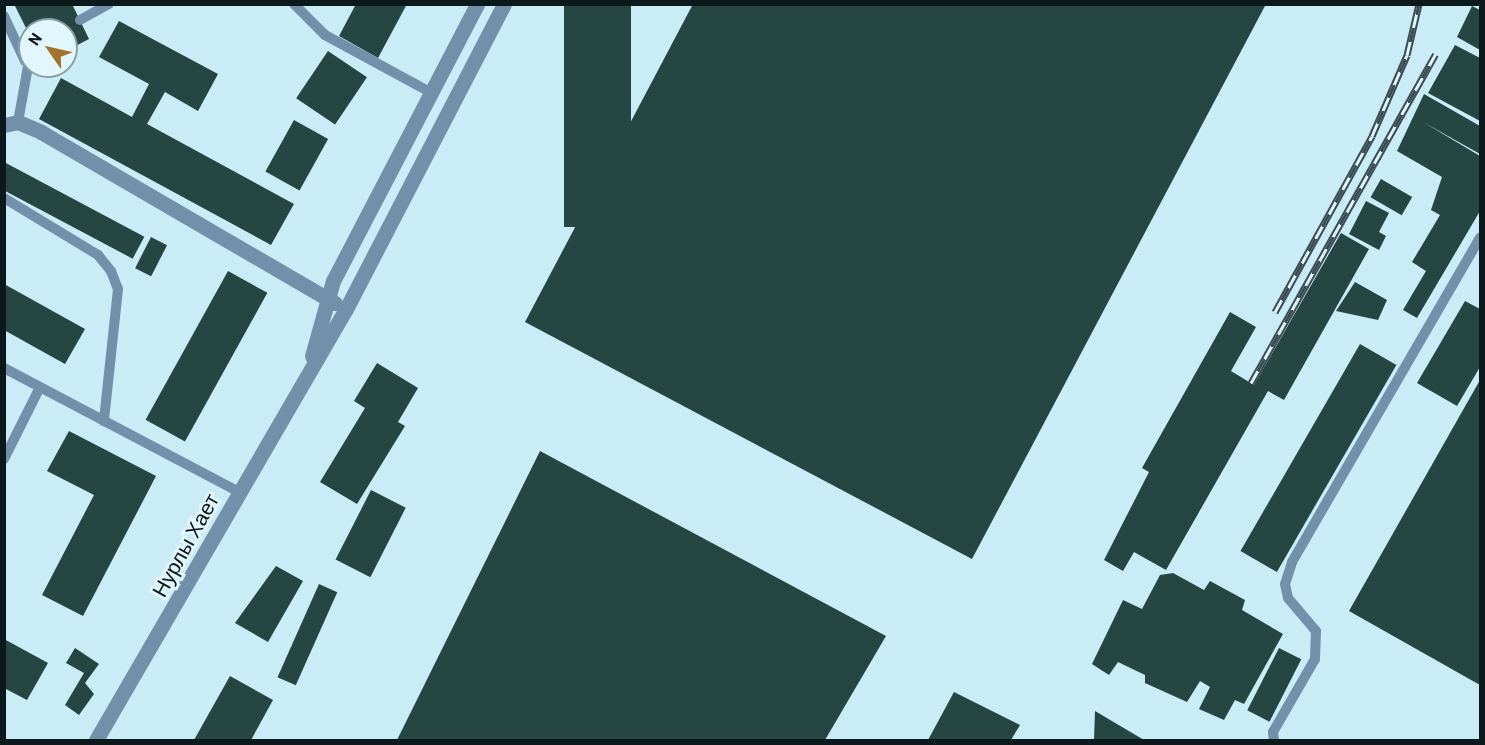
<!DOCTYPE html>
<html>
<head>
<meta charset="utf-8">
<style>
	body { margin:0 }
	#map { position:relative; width:1485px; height:745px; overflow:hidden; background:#c9ecf7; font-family:Barlow,sans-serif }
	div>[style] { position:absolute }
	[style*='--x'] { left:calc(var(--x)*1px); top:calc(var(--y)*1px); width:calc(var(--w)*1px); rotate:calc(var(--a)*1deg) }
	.building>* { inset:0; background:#254643; transform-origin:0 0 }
	.service>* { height:10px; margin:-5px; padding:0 5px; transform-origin:5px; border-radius:5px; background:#7390ab }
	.minor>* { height:15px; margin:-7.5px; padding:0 7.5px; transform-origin:7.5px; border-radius:7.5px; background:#7390ab }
	.rail>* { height:7px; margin-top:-3.5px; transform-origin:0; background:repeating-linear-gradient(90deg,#e2f7fd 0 14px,#3a4d52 0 28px); box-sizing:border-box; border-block:2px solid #3a4d52 }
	span { translate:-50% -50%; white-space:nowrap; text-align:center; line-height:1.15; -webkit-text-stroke:6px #e2f7fd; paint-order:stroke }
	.street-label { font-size:21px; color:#0c191c }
	.frame { position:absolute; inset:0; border:6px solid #0c191c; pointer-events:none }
	.north { position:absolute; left:18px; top:18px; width:60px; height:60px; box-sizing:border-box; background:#e2f7fd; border:2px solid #8c9ea3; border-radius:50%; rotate:304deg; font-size:16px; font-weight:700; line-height:24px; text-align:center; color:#0c191c }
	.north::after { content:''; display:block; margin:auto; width:21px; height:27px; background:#a57229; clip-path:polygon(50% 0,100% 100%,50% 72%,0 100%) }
</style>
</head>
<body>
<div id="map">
	<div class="building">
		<div style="clip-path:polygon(14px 4px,72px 4px,89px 39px,66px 51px,66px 30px,30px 30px,30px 36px)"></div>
		<div style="clip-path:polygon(356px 4px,407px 4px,378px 58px,339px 36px)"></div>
		<div style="left:564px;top:4px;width:67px;height:223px"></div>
		<div style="clip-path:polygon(693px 4px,1266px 4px,972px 559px,525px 322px)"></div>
		<div style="clip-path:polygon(1472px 6px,1480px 10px,1480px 50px,1457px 37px)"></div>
		<div style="clip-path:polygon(119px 21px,218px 74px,198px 111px,165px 92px,147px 124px,294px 204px,271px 245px,39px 119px,61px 78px,132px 117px,149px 84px,99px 57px)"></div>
		<div style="clip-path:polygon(1455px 45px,1480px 58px,1480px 121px,1428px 93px)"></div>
		<div style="left:328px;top:51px;width:47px;height:57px;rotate:34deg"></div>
		<div style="clip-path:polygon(1424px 94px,1480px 126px,1480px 154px,1423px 122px,1480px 156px,1480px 211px,1417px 318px,1403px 310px,1426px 271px,1412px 262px,1440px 215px,1431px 210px,1442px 177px,1397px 151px)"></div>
		<div style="left:294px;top:120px;width:39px;height:59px;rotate:29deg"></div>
		<div style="left:4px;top:162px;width:159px;height:25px;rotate:28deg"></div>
		<div style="left:1381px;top:179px;width:36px;height:21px;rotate:30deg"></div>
		<div style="clip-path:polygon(1366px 201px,1389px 213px,1379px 232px,1386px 236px,1379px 250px,1349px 234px)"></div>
		<div style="clip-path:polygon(1341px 233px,1369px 249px,1284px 400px,1268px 391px,1166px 570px,1134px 552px,1123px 571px,1104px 560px,1149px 472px,1142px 468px,1230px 312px,1256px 327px,1231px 371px,1254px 385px)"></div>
		<div style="left:151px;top:237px;width:18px;height:35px;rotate:27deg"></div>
		<div style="left:228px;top:271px;width:45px;height:170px;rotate:29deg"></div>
		<div style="clip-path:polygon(1355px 282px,1387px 300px,1378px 320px,1336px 311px)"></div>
		<div style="clip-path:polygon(4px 284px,85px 329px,65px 364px,4px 330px)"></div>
		<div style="clip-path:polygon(1465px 301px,1480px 309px,1480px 367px,1457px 406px,1417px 383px)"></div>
		<div style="left:1360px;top:344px;width:42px;height:239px;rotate:30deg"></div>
		<div style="clip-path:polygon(377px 363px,418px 388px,398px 422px,405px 426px,357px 504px,320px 482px,365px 408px,354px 401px)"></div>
		<div style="clip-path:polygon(1480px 380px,1480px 685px,1349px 611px)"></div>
		<div style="clip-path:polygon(69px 431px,156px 476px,83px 616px,42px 595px,94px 495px,47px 471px)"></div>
		<div style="clip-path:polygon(540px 451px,886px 636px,825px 740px,397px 740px)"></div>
		<div style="left:371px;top:490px;width:39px;height:78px;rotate:27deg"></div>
		<div style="clip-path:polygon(276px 566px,303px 581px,268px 642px,235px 623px)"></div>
		<div style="clip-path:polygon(1173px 573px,1204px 590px,1210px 581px,1245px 600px,1242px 610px,1283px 634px,1244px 704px,1235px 700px,1224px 720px,1199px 709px,1210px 687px,1200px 681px,1187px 702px,1145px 683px,1145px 675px,1118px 662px,1109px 675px,1092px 664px,1123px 600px,1142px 609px,1160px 575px)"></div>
		<div style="left:319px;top:584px;width:20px;height:102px;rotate:24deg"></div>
		<div style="clip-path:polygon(4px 639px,48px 663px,27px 700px,4px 688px)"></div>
		<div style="clip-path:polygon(75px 648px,99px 664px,85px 683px,94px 694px,79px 715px,65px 705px,84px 673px,66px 663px)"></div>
		<div style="left:1279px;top:648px;width:25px;height:70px;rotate:27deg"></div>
		<div style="clip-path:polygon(230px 676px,273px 700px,251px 740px,194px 740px)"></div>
		<div style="clip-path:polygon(954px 692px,1020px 725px,1011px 740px,928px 740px)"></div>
		<div style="clip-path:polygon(1095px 711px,1144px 740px,1094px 740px)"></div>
	</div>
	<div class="service">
		<div style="--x:294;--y:4;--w:44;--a:45"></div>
		<div style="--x:325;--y:35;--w:117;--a:28.5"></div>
		<div style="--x:4;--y:16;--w:50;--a:65"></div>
		<div style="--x:80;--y:20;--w:33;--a:-29"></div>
		<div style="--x:18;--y:122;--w:68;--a:-79.8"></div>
		<div style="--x:4;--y:198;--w:110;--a:31.2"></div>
		<div style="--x:98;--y:255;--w:21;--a:51"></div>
		<div style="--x:111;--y:271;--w:19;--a:69"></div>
		<div style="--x:118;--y:289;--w:133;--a:96.1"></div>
		<div style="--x:4;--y:368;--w:266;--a:27.8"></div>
		<div style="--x:4;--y:459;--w:80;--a:-63.4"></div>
		<div style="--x:1274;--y:740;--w:8;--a:-97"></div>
		<div style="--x:1273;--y:732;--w:84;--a:-60.1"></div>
		<div style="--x:1315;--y:659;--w:28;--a:-88"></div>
		<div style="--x:1316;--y:631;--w:43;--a:-130.3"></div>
		<div style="--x:1288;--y:598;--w:14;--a:-102"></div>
		<div style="--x:1285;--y:584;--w:23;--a:-72"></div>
		<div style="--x:1292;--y:562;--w:375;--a:-59.9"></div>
	</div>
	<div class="minor">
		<div style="--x:4;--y:125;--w:14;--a:-12"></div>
		<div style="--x:18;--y:122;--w:25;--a:23"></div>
		<div style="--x:41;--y:132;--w:340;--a:30.2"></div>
		<div style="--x:312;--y:356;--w:78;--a:-74.4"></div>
		<div style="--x:333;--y:281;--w:312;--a:-62.5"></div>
		<div style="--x:96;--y:740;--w:498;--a:-59.9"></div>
		<div style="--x:346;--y:309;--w:343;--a:-62.6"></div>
	</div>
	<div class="rail">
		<div style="--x:1275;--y:312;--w:201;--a:-61.1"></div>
		<div style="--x:1372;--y:136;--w:88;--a:-66.6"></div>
		<div style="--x:1407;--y:55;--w:52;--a:-76.8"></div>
		<div style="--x:1251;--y:383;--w:377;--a:-60.7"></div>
	</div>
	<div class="street-label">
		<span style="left:185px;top:545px;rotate:-61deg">Нурлы Хает</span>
	</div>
	<div class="frame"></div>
	<div class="north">N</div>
</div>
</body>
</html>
